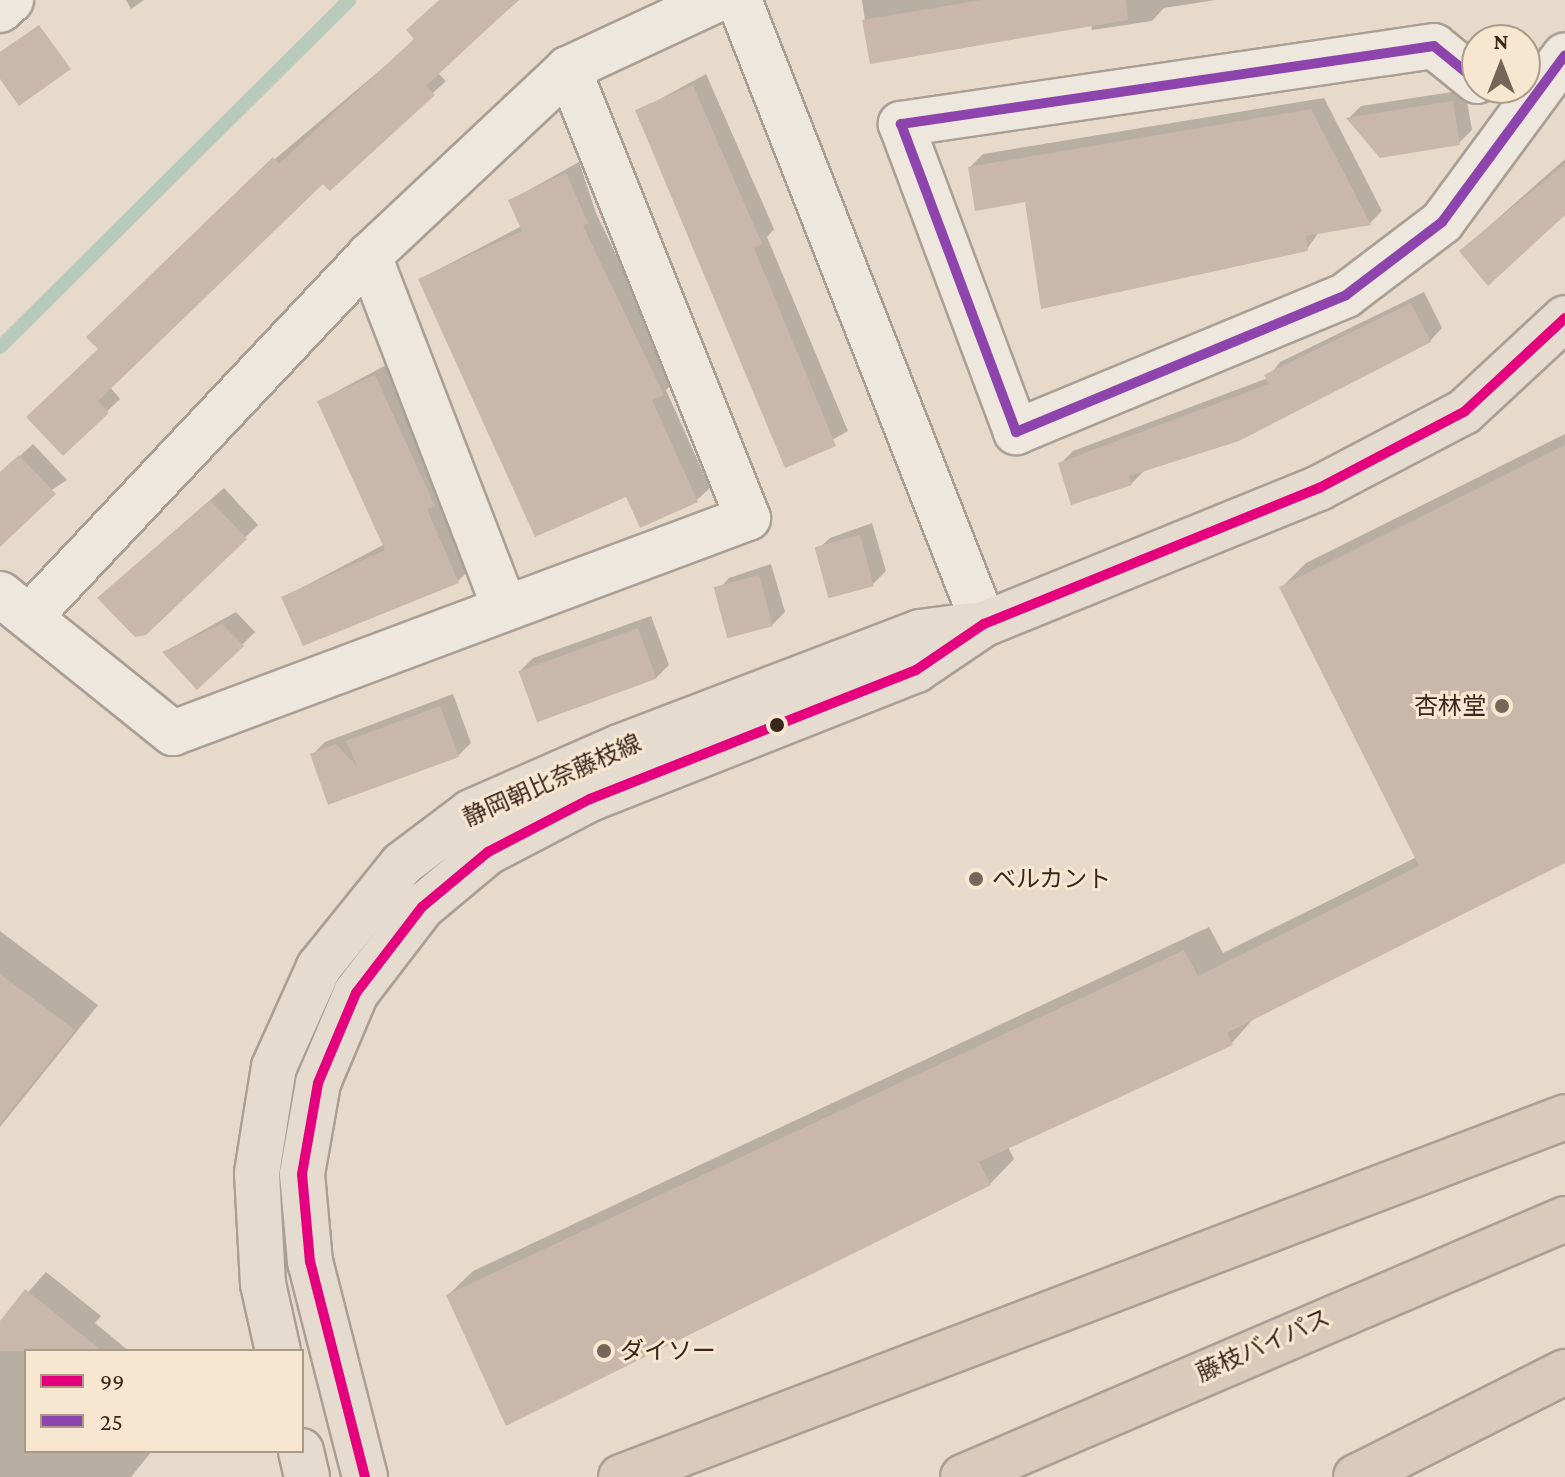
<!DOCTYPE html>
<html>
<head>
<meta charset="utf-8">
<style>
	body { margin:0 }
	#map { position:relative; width:1565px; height:1477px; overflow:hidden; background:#e7dacb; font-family:"Crimson Pro","Noto Sans JP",serif }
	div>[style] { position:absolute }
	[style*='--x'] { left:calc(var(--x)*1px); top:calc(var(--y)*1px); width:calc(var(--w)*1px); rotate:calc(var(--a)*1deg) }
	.shadow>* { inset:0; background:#0003 }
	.stream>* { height:14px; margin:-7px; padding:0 7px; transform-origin:7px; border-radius:7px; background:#b7cabc }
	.building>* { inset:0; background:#cab7ac; transform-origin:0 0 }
	.roads { filter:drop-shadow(2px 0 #ab9f95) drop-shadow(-2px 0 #ab9f95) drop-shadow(0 2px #ab9f95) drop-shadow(0 -2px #ab9f95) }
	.minor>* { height:44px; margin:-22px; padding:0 22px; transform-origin:22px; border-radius:22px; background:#eee7de }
	.major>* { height:44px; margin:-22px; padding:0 22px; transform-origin:22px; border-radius:22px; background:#e5dbce }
	.highway>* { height:44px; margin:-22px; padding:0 22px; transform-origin:22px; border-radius:22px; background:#d9cabc }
	.bus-1>* { height:10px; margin:-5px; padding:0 5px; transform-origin:5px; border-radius:5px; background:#e5007d }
	.bus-2>* { height:10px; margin:-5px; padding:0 5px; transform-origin:5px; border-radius:5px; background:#8e44ad }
	.dots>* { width:22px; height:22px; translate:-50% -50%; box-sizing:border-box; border:4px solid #f8e7d0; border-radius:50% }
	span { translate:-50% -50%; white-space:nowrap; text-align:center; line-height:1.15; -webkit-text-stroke:6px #f8e7d0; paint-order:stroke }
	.poi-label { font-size:24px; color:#3a261c }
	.right { translate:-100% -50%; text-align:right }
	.left { translate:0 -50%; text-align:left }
	.street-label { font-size:24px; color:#3a261c }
	.legend { position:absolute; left:24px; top:1349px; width:280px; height:104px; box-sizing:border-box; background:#f8e7d0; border:2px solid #ac9a88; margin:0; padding:10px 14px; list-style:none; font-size:24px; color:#3a261c }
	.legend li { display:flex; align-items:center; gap:16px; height:40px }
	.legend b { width:40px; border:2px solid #ac9a88 }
	.north { position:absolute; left:1461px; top:24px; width:80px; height:80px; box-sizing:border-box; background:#f8e7d0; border:2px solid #ac9a88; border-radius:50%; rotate:0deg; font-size:22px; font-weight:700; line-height:32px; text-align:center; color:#3a261c }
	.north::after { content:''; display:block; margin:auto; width:28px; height:36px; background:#776559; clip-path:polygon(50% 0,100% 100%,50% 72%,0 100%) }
</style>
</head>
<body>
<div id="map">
	<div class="shadow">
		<div style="clip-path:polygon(126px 0,144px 0,131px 9px)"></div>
		<div style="clip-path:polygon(442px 0,519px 0,438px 73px,446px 81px,433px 93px,330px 188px,324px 181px,110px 387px,120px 399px,63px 453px,100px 349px,89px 337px,242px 187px,417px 39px)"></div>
		<div style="clip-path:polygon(862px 0,1215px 0,1164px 8px,1152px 21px,1092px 30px,1091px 24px,871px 62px)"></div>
		<div style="clip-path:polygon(706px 74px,774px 229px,767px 237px,848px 431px,786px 466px,638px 111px)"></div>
		<div style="clip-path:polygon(1465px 90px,1472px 130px,1459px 143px,1349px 118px,1361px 106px)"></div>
		<div style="clip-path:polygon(1324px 98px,1382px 211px,1370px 223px,1319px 232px,1307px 249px,1043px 306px,1026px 200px,970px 167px,983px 154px)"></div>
		<div style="clip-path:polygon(1565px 159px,1565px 215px,1488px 283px,1461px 251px)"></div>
		<div style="clip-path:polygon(579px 162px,596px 213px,676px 380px,666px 390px,710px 488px,697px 500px,627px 494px,420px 279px,522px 226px,511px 200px)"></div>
		<div style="clip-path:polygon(1424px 292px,1442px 328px,1430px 341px,1144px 471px,1131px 484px,1060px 464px,1073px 451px,1268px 378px,1280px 362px)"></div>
		<div style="clip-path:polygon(388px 364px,471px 568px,458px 581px,302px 639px,284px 597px,385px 544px,319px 401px)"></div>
		<div style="clip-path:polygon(1565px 434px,1565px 862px,1255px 1017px,1232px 1043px,1008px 1147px,1014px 1159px,990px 1184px,448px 1295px,473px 1271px,1209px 927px,1223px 953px,1417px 857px,1282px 587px,1306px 563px)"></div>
		<div style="clip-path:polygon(33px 444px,67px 480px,0 523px,0 474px)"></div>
		<div style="clip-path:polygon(224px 488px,258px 525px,146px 633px,113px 585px)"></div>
		<div style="clip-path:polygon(872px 523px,886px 571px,873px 584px,817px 550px,830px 538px)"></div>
		<div style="clip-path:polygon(771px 564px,785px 612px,772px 625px,717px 591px,729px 578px)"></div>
		<div style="clip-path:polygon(236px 612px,255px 632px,242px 645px,164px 652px)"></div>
		<div style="clip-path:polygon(651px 616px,669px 665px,656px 678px,520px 671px,533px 658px)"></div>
		<div style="clip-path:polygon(453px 694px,471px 743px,458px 756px,329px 803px,312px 755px,325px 742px)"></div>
		<div style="clip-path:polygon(0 931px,98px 1005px,0 1127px)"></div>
		<div style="clip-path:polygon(46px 1272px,101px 1316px,95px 1323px,129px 1351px,26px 1351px,26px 1451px,152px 1451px,131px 1477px,0 1477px,0 1324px)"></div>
	</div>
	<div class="stream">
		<div style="--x:0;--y:347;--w:492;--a:-44.8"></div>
	</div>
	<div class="building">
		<div style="clip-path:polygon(439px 0,518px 0,426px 86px,435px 95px,330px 191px,323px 184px,98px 401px,109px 413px,63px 456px,26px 417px,98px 349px,86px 337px,273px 157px,279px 164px,414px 39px,406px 30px)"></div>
		<div style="clip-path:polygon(981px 0,1126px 0,1128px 20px,870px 64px,862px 20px)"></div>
		<div style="clip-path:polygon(39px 25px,71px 69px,19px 106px,0 79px,0 52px)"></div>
		<div style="clip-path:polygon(693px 85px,762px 244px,754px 248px,836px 446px,785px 468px,635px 110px)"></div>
		<div style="clip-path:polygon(1453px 101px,1460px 145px,1380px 158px,1346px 118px)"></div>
		<div style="clip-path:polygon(1311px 109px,1371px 225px,1306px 236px,1308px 251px,1041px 309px,1025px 202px,975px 211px,968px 167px)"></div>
		<div style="clip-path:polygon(1565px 164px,1565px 215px,1488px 286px,1459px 251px)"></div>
		<div style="clip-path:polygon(566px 173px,588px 223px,583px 226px,664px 395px,652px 400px,698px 502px,640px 528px,626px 497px,535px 537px,418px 279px,522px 231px,508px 200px)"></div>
		<div style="clip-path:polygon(1411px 303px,1431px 342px,1239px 441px,1129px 476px,1132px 485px,1071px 505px,1058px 463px,1269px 384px,1264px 375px)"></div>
		<div style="clip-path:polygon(375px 375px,435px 506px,427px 509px,459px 583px,303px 646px,281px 597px,385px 550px,317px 401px)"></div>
		<div style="clip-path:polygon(1565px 445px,1565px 863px,1227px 1033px,1233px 1045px,979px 1162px,991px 1185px,506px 1426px,446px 1295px,1184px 950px,1198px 976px,1419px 866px,1279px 587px)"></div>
		<div style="clip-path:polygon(19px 455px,56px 494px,0 547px,0 472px)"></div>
		<div style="clip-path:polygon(210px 500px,247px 539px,146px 635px,135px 637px,97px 598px)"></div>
		<div style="left:860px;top:535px;width:53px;height:47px;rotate:75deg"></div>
		<div style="left:759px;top:575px;width:53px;height:47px;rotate:75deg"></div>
		<div style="clip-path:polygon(222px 624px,244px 646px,197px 690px,162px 652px)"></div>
		<div style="left:638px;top:628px;width:54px;height:127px;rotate:70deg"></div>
		<div style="clip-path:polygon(440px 706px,459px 757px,328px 805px,310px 754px,336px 744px,357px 766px,346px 741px)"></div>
		<div style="clip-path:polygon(0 974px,75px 1030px,0 1124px)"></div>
		<div style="clip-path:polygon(25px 1289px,102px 1351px,0 1351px,0 1321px)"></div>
	</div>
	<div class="roads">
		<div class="minor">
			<div style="--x:739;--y:0;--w:670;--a:68.56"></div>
			<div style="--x:0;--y:10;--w:15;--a:-42"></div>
			<div style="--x:1477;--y:81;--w:55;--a:-140.9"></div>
			<div style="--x:1434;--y:46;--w:539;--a:171.67"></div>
			<div style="--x:901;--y:124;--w:329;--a:69.5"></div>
			<div style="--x:1016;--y:432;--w:357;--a:-22.5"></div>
			<div style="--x:1346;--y:295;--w:121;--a:-37.2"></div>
			<div style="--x:1442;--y:222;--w:207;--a:-53.6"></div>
			<div style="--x:369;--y:256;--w:377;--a:68.9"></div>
			<div style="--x:0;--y:594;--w:222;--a:38.8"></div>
			<div style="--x:173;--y:733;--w:614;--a:-20.5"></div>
			<div style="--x:748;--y:518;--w:484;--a:-111.8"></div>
			<div style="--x:29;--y:617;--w:496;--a:-46.7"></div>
			<div style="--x:369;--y:256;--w:273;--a:-43.2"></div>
			<div style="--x:568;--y:69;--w:163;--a:-25"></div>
		</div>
		<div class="major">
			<div style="--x:278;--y:1351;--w:69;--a:-102.6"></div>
			<div style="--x:263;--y:1284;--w:111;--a:-93.1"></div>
			<div style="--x:257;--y:1173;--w:107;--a:-80.9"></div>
			<div style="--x:274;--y:1067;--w:110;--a:-65.8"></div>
			<div style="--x:319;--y:967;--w:132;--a:-51.1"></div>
			<div style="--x:402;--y:864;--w:86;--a:-37"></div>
			<div style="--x:471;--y:812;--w:162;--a:-23.7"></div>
			<div style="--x:619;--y:747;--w:322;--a:-20.9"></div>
			<div style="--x:920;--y:632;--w:53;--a:-7.5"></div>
			<div style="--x:301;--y:1451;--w:27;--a:77"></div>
			<div style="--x:365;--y:1477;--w:222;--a:-104.3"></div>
			<div style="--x:310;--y:1262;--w:88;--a:-95.2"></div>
			<div style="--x:302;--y:1174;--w:92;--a:-80"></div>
			<div style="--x:318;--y:1083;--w:98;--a:-67.1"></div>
			<div style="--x:356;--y:993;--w:108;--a:-52.5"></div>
			<div style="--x:422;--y:907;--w:86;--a:-39.8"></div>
			<div style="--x:488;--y:852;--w:115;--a:-27.5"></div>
			<div style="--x:590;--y:799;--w:351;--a:-21.6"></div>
			<div style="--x:916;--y:670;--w:82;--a:-34.1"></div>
			<div style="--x:984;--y:624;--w:362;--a:-22.1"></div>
			<div style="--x:1319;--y:488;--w:164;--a:-27.7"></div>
			<div style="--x:1464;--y:412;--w:138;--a:-42.9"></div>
		</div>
		<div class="highway">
			<div style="--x:621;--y:1477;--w:1010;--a:-20.87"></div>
			<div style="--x:963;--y:1477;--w:655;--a:-23.2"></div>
			<div style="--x:1356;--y:1477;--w:234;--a:-26.7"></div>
		</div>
	</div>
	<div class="bus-1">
		<div style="--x:365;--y:1477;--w:222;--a:-104.3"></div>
		<div style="--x:310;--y:1262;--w:88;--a:-95.2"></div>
		<div style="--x:302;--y:1174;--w:92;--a:-80"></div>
		<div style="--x:318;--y:1083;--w:98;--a:-67.1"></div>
		<div style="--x:356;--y:993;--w:108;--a:-52.5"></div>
		<div style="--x:422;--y:907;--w:86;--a:-39.8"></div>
		<div style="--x:488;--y:852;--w:115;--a:-27.5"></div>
		<div style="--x:590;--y:799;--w:351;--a:-21.6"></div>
		<div style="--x:916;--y:670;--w:82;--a:-34.1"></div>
		<div style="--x:984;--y:624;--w:362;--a:-22.1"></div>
		<div style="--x:1319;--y:488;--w:164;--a:-27.7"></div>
		<div style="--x:1464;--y:412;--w:138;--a:-42.9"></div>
	</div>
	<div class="bus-2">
		<div style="--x:1477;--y:81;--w:55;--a:-140.9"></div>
		<div style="--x:1434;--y:46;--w:539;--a:171.67"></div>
		<div style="--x:901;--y:124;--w:329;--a:69.5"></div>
		<div style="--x:1016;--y:432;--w:357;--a:-22.5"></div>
		<div style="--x:1346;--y:295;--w:121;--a:-37.2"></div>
		<div style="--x:1442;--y:222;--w:207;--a:-53.6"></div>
	</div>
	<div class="dots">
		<div style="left:1502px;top:706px;background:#776559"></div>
		<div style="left:777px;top:725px;background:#3a261c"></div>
		<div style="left:976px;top:879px;background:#776559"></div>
		<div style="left:604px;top:1351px;background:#776559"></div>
	</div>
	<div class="poi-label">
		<span class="right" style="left:1486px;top:706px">杏林堂</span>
		<span class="left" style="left:992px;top:879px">ベルカント</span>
		<span class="left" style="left:620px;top:1351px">ダイソー</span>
	</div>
	<div class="street-label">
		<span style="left:552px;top:780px;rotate:-24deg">静岡朝比奈藤枝線</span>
		<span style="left:1263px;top:1345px;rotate:-24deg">藤枝バイパス</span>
	</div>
	<ul class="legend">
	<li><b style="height:10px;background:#e5007d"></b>99</li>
	<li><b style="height:10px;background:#8e44ad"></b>25</li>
	</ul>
	<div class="north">N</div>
</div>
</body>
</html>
